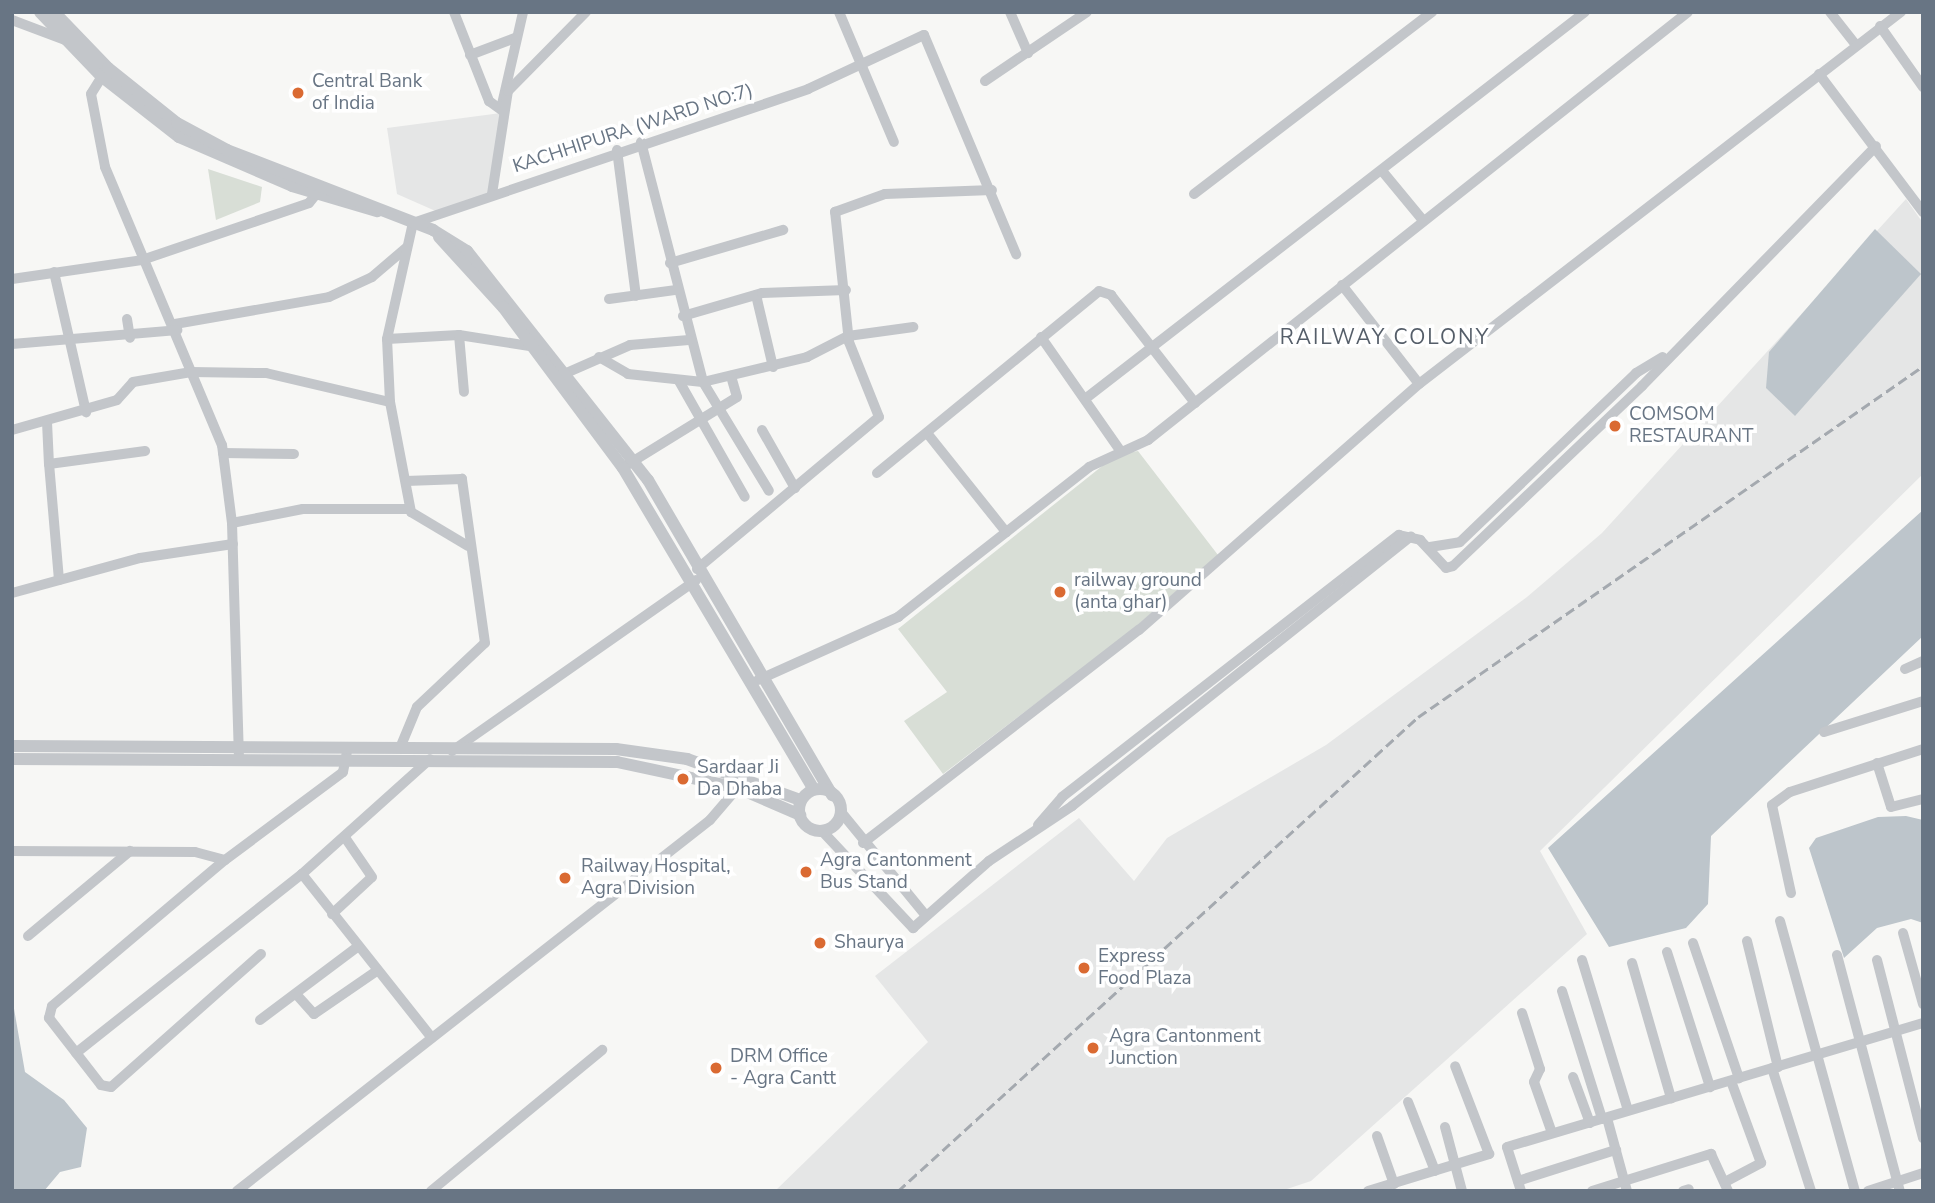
<!DOCTYPE html>
<html>
<head>
<meta charset="utf-8">
<style>
	body { margin:0 }
	#map { position:relative; width:1935px; height:1203px; overflow:hidden; background:#f7f7f5; font-family:"Nunito Sans",sans-serif }
	div>[style] { position:absolute }
	[style*='--x'] { left:calc(var(--x)*1px); top:calc(var(--y)*1px); width:calc(var(--w)*1px); rotate:calc(var(--a)*1deg) }
	.built>* { inset:0; background:#e5e6e6 }
	.green>* { inset:0; background:#d8ded6 }
	.water>* { inset:0; background:#bdc5cb }
	.minor>* { height:10px; margin:-5px; padding:0 5px; transform-origin:5px; border-radius:5px; background:#c3c6ca }
	.tertiary>* { height:12px; margin:-6px; padding:0 6px; transform-origin:6px; border-radius:6px; background:#c3c6ca }
	.tertiary>.ring { margin:-6px; padding:0; box-sizing:content-box; background:none; border:12px solid #c3c6ca; border-radius:50% }
	.rail>* { height:2.5px; margin-top:-1.25px; transform-origin:0; background:repeating-linear-gradient(90deg,#a4a9af 0 10px,transparent 0 15px) }
	.dots>* { width:19px; height:19px; translate:-50% -50%; box-sizing:border-box; border:4px solid #fff; border-radius:50% }
	span { translate:-50% -50%; white-space:nowrap; text-align:center; line-height:1.15; -webkit-text-stroke:7px #fff; paint-order:stroke }
	.poi-label { font-size:19px; color:#687584 }
	.left { translate:0 -50%; text-align:left }
	.street-label { font-size:19px; color:#687584 }
	.neighbourhood-label { font-size:21px; color:#555e69; letter-spacing:2px }
	.frame { position:absolute; inset:0; border:14px solid #687584; pointer-events:none }
</style>
</head>
<body>
<div id="map">
	<div class="built">
		<div style="clip-path:polygon(501px 113px,492px 194px,440px 213px,397px 194px,387px 128px)"></div>
		<div style="clip-path:polygon(1906px 199px,1923px 223px,1923px 474px,1540px 851px,1587px 934px,1311px 1181px,1281px 1191px,775px 1191px,928px 1042px,875px 976px,1079px 818px,1134px 881px,1167px 838px,1326px 745px,1527px 597px,1602px 533px)"></div>
	</div>
	<div class="green">
		<div style="clip-path:polygon(208px 169px,262px 187px,260px 202px,216px 220px)"></div>
		<div style="clip-path:polygon(1138px 451px,1218px 555px,1126px 635px,943px 774px,904px 721px,947px 692px,898px 629px,1116px 455px)"></div>
	</div>
	<div class="water">
		<div style="clip-path:polygon(1875px 229px,1921px 274px,1795px 416px,1766px 388px,1769px 352px)"></div>
		<div style="clip-path:polygon(1923px 510px,1923px 636px,1711px 836px,1708px 904px,1686px 928px,1609px 947px,1548px 848px)"></div>
		<div style="clip-path:polygon(1906px 816px,1923px 820px,1923px 923px,1911px 919px,1877px 928px,1844px 958px,1809px 848px,1816px 838px,1878px 817px)"></div>
		<div style="clip-path:polygon(12px 997px,25px 1072px,64px 1100px,87px 1128px,81px 1167px,60px 1172px,44px 1191px,12px 1191px)"></div>
	</div>
	<div class="minor">
		<div style="--x:454;--y:12;--w:96;--a:68.5"></div>
		<div style="--x:489;--y:101;--w:17;--a:36"></div>
		<div style="--x:839;--y:12;--w:141;--a:67.1"></div>
		<div style="--x:1010;--y:12;--w:45;--a:66.3"></div>
		<div style="--x:1830;--y:12;--w:42;--a:51.8"></div>
		<div style="--x:12;--y:20;--w:57;--a:20.7"></div>
		<div style="--x:1880;--y:26;--w:75;--a:54.8"></div>
		<div style="--x:470;--y:55;--w:48;--a:-20.7"></div>
		<div style="--x:106;--y:70;--w:28;--a:122"></div>
		<div style="--x:91;--y:94;--w:74;--a:79.1"></div>
		<div style="--x:105;--y:167;--w:302;--a:67.2"></div>
		<div style="--x:222;--y:445;--w:79;--a:82.7"></div>
		<div style="--x:232;--y:523;--w:238;--a:88.3"></div>
		<div style="--x:1819;--y:74;--w:173;--a:53"></div>
		<div style="--x:985;--y:81;--w:123;--a:-34.1"></div>
		<div style="--x:502;--y:104;--w:94;--a:-77.1"></div>
		<div style="--x:641;--y:142;--w:248;--a:75.5"></div>
		<div style="--x:703;--y:382;--w:127;--a:58.8"></div>
		<div style="--x:617;--y:150;--w:147;--a:82.6"></div>
		<div style="--x:1383;--y:172;--w:60;--a:50.4"></div>
		<div style="--x:492;--y:194;--w:104;--a:-81.2"></div>
		<div style="--x:508;--y:91;--w:111;--a:-45.4"></div>
		<div style="--x:1194;--y:194;--w:300;--a:-37.4"></div>
		<div style="--x:670;--y:263;--w:118;--a:-16.3"></div>
		<div style="--x:54;--y:272;--w:144;--a:77.1"></div>
		<div style="--x:12;--y:279;--w:131;--a:-8.3"></div>
		<div style="--x:142;--y:260;--w:176;--a:-18.8"></div>
		<div style="--x:309;--y:203;--w:21;--a:-51"></div>
		<div style="--x:1342;--y:285;--w:125;--a:52.1"></div>
		<div style="--x:756;--y:295;--w:74;--a:76.7"></div>
		<div style="--x:609;--y:299;--w:68;--a:-7.7"></div>
		<div style="--x:683;--y:316;--w:82;--a:-16.2"></div>
		<div style="--x:762;--y:293;--w:84;--a:-2"></div>
		<div style="--x:127;--y:319;--w:19;--a:81"></div>
		<div style="--x:175;--y:324;--w:156;--a:-9.9"></div>
		<div style="--x:329;--y:297;--w:47;--a:-24.9"></div>
		<div style="--x:372;--y:277;--w:45;--a:-40.5"></div>
		<div style="--x:459;--y:335;--w:57;--a:85"></div>
		<div style="--x:1041;--y:337;--w:136;--a:55.1"></div>
		<div style="--x:387;--y:339;--w:72;--a:-3.2"></div>
		<div style="--x:459;--y:335;--w:78;--a:8.9"></div>
		<div style="--x:12;--y:344;--w:166;--a:-4.8"></div>
		<div style="--x:599;--y:357;--w:34;--a:30"></div>
		<div style="--x:628;--y:374;--w:75;--a:6.1"></div>
		<div style="--x:703;--y:382;--w:107;--a:-13.5"></div>
		<div style="--x:807;--y:357;--w:46;--a:-27.1"></div>
		<div style="--x:848;--y:336;--w:66;--a:-7.9"></div>
		<div style="--x:564;--y:374;--w:72;--a:-23.7"></div>
		<div style="--x:630;--y:345;--w:59;--a:-4.8"></div>
		<div style="--x:679;--y:381;--w:133;--a:60.4"></div>
		<div style="--x:1085;--y:399;--w:632;--a:-37.74"></div>
		<div style="--x:47;--y:422;--w:42;--a:87.3"></div>
		<div style="--x:12;--y:430;--w:109;--a:-15.9"></div>
		<div style="--x:117;--y:400;--w:24;--a:-48"></div>
		<div style="--x:133;--y:382;--w:59;--a:-9.8"></div>
		<div style="--x:191;--y:372;--w:75;--a:0.8"></div>
		<div style="--x:266;--y:373;--w:127;--a:13.2"></div>
		<div style="--x:762;--y:430;--w:67;--a:60.4"></div>
		<div style="--x:927;--y:433;--w:127;--a:51.4"></div>
		<div style="--x:223;--y:453;--w:71;--a:0.8"></div>
		<div style="--x:627;--y:465;--w:129;--a:-31.7"></div>
		<div style="--x:737;--y:397;--w:22;--a:-106"></div>
		<div style="--x:877;--y:473;--w:287;--a:-39.3"></div>
		<div style="--x:1099;--y:291;--w:13;--a:18"></div>
		<div style="--x:1111;--y:295;--w:137;--a:52.1"></div>
		<div style="--x:232;--y:523;--w:72;--a:-11.2"></div>
		<div style="--x:303;--y:509;--w:107;--a:0"></div>
		<div style="--x:468;--y:546;--w:66;--a:-149.2"></div>
		<div style="--x:411;--y:512;--w:112;--a:-100.8"></div>
		<div style="--x:390;--y:402;--w:63;--a:-92.7"></div>
		<div style="--x:387;--y:339;--w:119;--a:-77.4"></div>
		<div style="--x:413;--y:223;--w:417;--a:-18.7"></div>
		<div style="--x:808;--y:89;--w:128;--a:-25"></div>
		<div style="--x:924;--y:35;--w:238;--a:67.2"></div>
		<div style="--x:1430;--y:547;--w:30;--a:-9"></div>
		<div style="--x:1460;--y:542;--w:244;--a:-43.8"></div>
		<div style="--x:1636;--y:373;--w:31;--a:-31"></div>
		<div style="--x:697;--y:569;--w:237;--a:-39.9"></div>
		<div style="--x:879;--y:417;--w:81;--a:-111.8"></div>
		<div style="--x:849;--y:342;--w:131;--a:-96.1"></div>
		<div style="--x:835;--y:212;--w:53;--a:-19.8"></div>
		<div style="--x:885;--y:194;--w:107;--a:-2.1"></div>
		<div style="--x:59;--y:580;--w:116;--a:-94.9"></div>
		<div style="--x:49;--y:464;--w:97;--a:-7.7"></div>
		<div style="--x:12;--y:593;--w:133;--a:-15.3"></div>
		<div style="--x:140;--y:558;--w:94;--a:-8.6"></div>
		<div style="--x:1905;--y:669;--w:20;--a:-24"></div>
		<div style="--x:758;--y:680;--w:154;--a:-24.2"></div>
		<div style="--x:898;--y:617;--w:243;--a:-38.1"></div>
		<div style="--x:1089;--y:467;--w:65;--a:-24.6"></div>
		<div style="--x:1148;--y:440;--w:689;--a:-38.4"></div>
		<div style="--x:1824;--y:732;--w:104;--a:-17.4"></div>
		<div style="--x:400;--y:748;--w:44;--a:-67.5"></div>
		<div style="--x:417;--y:707;--w:93;--a:-43.3"></div>
		<div style="--x:485;--y:643;--w:166;--a:-98"></div>
		<div style="--x:462;--y:479;--w:56;--a:178"></div>
		<div style="--x:452;--y:751;--w:298;--a:-35"></div>
		<div style="--x:1877;--y:763;--w:46;--a:72.3"></div>
		<div style="--x:1891;--y:807;--w:33;--a:-14"></div>
		<div style="--x:841;--y:812;--w:134;--a:50.7"></div>
		<div style="--x:1038;--y:825;--w:37;--a:-49"></div>
		<div style="--x:1062;--y:797;--w:427;--a:-37.9"></div>
		<div style="--x:1399;--y:535;--w:22;--a:13"></div>
		<div style="--x:1420;--y:540;--w:38;--a:47"></div>
		<div style="--x:1446;--y:568;--w:7;--a:-16"></div>
		<div style="--x:1453;--y:566;--w:261;--a:-43.6"></div>
		<div style="--x:1642;--y:386;--w:335;--a:-45.7"></div>
		<div style="--x:823;--y:832;--w:132;--a:46.8"></div>
		<div style="--x:913;--y:928;--w:101;--a:-41.4"></div>
		<div style="--x:989;--y:861;--w:100;--a:-33.5"></div>
		<div style="--x:1072;--y:806;--w:433;--a:-38.5"></div>
		<div style="--x:863;--y:843;--w:349;--a:-37.7"></div>
		<div style="--x:1139;--y:630;--w:373;--a:-41.3"></div>
		<div style="--x:1419;--y:384;--w:609;--a:-37.66"></div>
		<div style="--x:12;--y:851;--w:183;--a:0.3"></div>
		<div style="--x:195;--y:852;--w:31;--a:15"></div>
		<div style="--x:302;--y:874;--w:172;--a:-41.9"></div>
		<div style="--x:1791;--y:893;--w:90;--a:-102.2"></div>
		<div style="--x:1772;--y:805;--w:22;--a:-36"></div>
		<div style="--x:1790;--y:792;--w:140;--a:-17.9"></div>
		<div style="--x:332;--y:914;--w:54;--a:-42.8"></div>
		<div style="--x:372;--y:877;--w:46;--a:-124.4"></div>
		<div style="--x:1780;--y:921;--w:280;--a:74.5"></div>
		<div style="--x:1903;--y:933;--w:74;--a:74.3"></div>
		<div style="--x:28;--y:936;--w:133;--a:-39.8"></div>
		<div style="--x:1747;--y:941;--w:130;--a:76.2"></div>
		<div style="--x:1693;--y:943;--w:143;--a:71.2"></div>
		<div style="--x:1667;--y:952;--w:142;--a:72.3"></div>
		<div style="--x:261;--y:954;--w:200;--a:138.4"></div>
		<div style="--x:111;--y:1087;--w:10;--a:-169"></div>
		<div style="--x:101;--y:1085;--w:85;--a:-127.8"></div>
		<div style="--x:49;--y:1018;--w:12;--a:-76"></div>
		<div style="--x:52;--y:1006;--w:226;--a:-40.2"></div>
		<div style="--x:225;--y:860;--w:147;--a:-36.7"></div>
		<div style="--x:343;--y:772;--w:20;--a:-79"></div>
		<div style="--x:1837;--y:955;--w:244;--a:75.1"></div>
		<div style="--x:1582;--y:960;--w:157;--a:73"></div>
		<div style="--x:1877;--y:960;--w:184;--a:75.5"></div>
		<div style="--x:1632;--y:963;--w:141;--a:73.9"></div>
		<div style="--x:1562;--y:991;--w:134;--a:72.6"></div>
		<div style="--x:296;--y:994;--w:27;--a:48"></div>
		<div style="--x:314;--y:1014;--w:74;--a:-34.5"></div>
		<div style="--x:1522;--y:1013;--w:59;--a:72.2"></div>
		<div style="--x:1540;--y:1069;--w:14;--a:115"></div>
		<div style="--x:1534;--y:1082;--w:54;--a:70.6"></div>
		<div style="--x:260;--y:1020;--w:120;--a:-36.9"></div>
		<div style="--x:76;--y:1053;--w:288;--a:-38.4"></div>
		<div style="--x:302;--y:874;--w:209;--a:51.6"></div>
		<div style="--x:1772;--y:1068;--w:129;--a:72.4"></div>
		<div style="--x:1573;--y:1077;--w:49;--a:69.7"></div>
		<div style="--x:1408;--y:1102;--w:74;--a:68.6"></div>
		<div style="--x:1607;--y:1118;--w:76;--a:74.7"></div>
		<div style="--x:1445;--y:1127;--w:66;--a:75.1"></div>
		<div style="--x:1377;--y:1136;--w:51;--a:70.5"></div>
		<div style="--x:1518;--y:1181;--w:103;--a:-17.6"></div>
		<div style="--x:1725;--y:1182;--w:41;--a:-27.8"></div>
		<div style="--x:1761;--y:1163;--w:87;--a:-110.1"></div>
		<div style="--x:237;--y:1191;--w:601;--a:-38.11"></div>
		<div style="--x:710;--y:820;--w:48;--a:-49.3"></div>
		<div style="--x:431;--y:1191;--w:222;--a:-39.5"></div>
		<div style="--x:1368;--y:1191;--w:127;--a:-17"></div>
		<div style="--x:1489;--y:1154;--w:94;--a:-111.1"></div>
		<div style="--x:1521;--y:1191;--w:46;--a:-107.7"></div>
		<div style="--x:1507;--y:1147;--w:434;--a:-16.6"></div>
		<div style="--x:1592;--y:1191;--w:125;--a:-17.3"></div>
		<div style="--x:1711;--y:1154;--w:41;--a:65.3"></div>
		<div style="--x:1683;--y:1191;--w:6;--a:-18"></div>
		<div style="--x:1868;--y:1191;--w:58;--a:-18.1"></div>
	</div>
	<div class="tertiary">
		<div style="--x:40;--y:12;--w:88;--a:46.4"></div>
		<div style="--x:101;--y:76;--w:99;--a:38"></div>
		<div style="--x:179;--y:137;--w:123;--a:23.4"></div>
		<div style="--x:292;--y:186;--w:89;--a:16.4"></div>
		<div style="--x:54;--y:12;--w:78;--a:46"></div>
		<div style="--x:108;--y:68;--w:88;--a:38.6"></div>
		<div style="--x:177;--y:123;--w:57;--a:28.4"></div>
		<div style="--x:227;--y:150;--w:221;--a:21.2"></div>
		<div style="--x:433;--y:230;--w:40;--a:32"></div>
		<div style="--x:467;--y:251;--w:292;--a:51.7"></div>
		<div style="--x:648;--y:480;--w:365;--a:59.7"></div>
		<div style="--x:439;--y:237;--w:95;--a:47.6"></div>
		<div style="--x:503;--y:307;--w:201;--a:53.3"></div>
		<div style="--x:623;--y:468;--w:372;--a:59.3"></div>
		<div style="--x:12;--y:746;--w:604;--a:0.28"></div>
		<div style="--x:616;--y:749;--w:72;--a:8"></div>
		<div style="--x:687;--y:759;--w:120;--a:19.9"></div>
		<div style="--x:12;--y:759;--w:605;--a:0.28"></div>
		<div style="--x:617;--y:762;--w:124;--a:12.1"></div>
		<div style="--x:738;--y:788;--w:68;--a:23.5"></div>
		<div class="ring" style="left:799px;top:789px;width:30px;height:30px"></div>
	</div>
	<div class="rail">
		<div style="--x:898;--y:1191;--w:704;--a:-42.35"></div>
		<div style="--x:1418;--y:717;--w:615;--a:-34.8"></div>
	</div>
	<div class="dots">
		<div style="left:298px;top:93px;background:#da6a32"></div>
		<div style="left:1615px;top:426px;background:#da6a32"></div>
		<div style="left:1060px;top:592px;background:#da6a32"></div>
		<div style="left:683px;top:779px;background:#da6a32"></div>
		<div style="left:806px;top:872px;background:#da6a32"></div>
		<div style="left:565px;top:878px;background:#da6a32"></div>
		<div style="left:820px;top:943px;background:#da6a32"></div>
		<div style="left:1084px;top:968px;background:#da6a32"></div>
		<div style="left:1093px;top:1048px;background:#da6a32"></div>
		<div style="left:716px;top:1068px;background:#da6a32"></div>
	</div>
	<div class="poi-label">
		<span class="left" style="left:312px;top:93px">Central Bank<br>of India</span>
		<span class="left" style="left:1629px;top:426px">COMSOM<br>RESTAURANT</span>
		<span class="left" style="left:1074px;top:592px">railway ground<br>(anta ghar)</span>
		<span class="left" style="left:697px;top:779px">Sardaar Ji<br>Da Dhaba</span>
		<span class="left" style="left:820px;top:872px">Agra Cantonment<br>Bus Stand</span>
		<span class="left" style="left:581px;top:878px">Railway Hospital,<br>Agra Division</span>
		<span class="left" style="left:834px;top:943px">Shaurya</span>
		<span class="left" style="left:1098px;top:968px">Express<br>Food Plaza</span>
		<span class="left" style="left:1109px;top:1048px">Agra Cantonment<br>Junction</span>
		<span class="left" style="left:730px;top:1068px">DRM Office<br>- Agra Cantt</span>
	</div>
	<div class="street-label">
		<span style="left:633px;top:129px;rotate:-18deg">KACHHIPURA (WARD NO:7)</span>
	</div>
	<div class="neighbourhood-label">
		<span style="left:1385px;top:337px">RAILWAY COLONY</span>
	</div>
	<div class="frame"></div>
</div>
</body>
</html>
